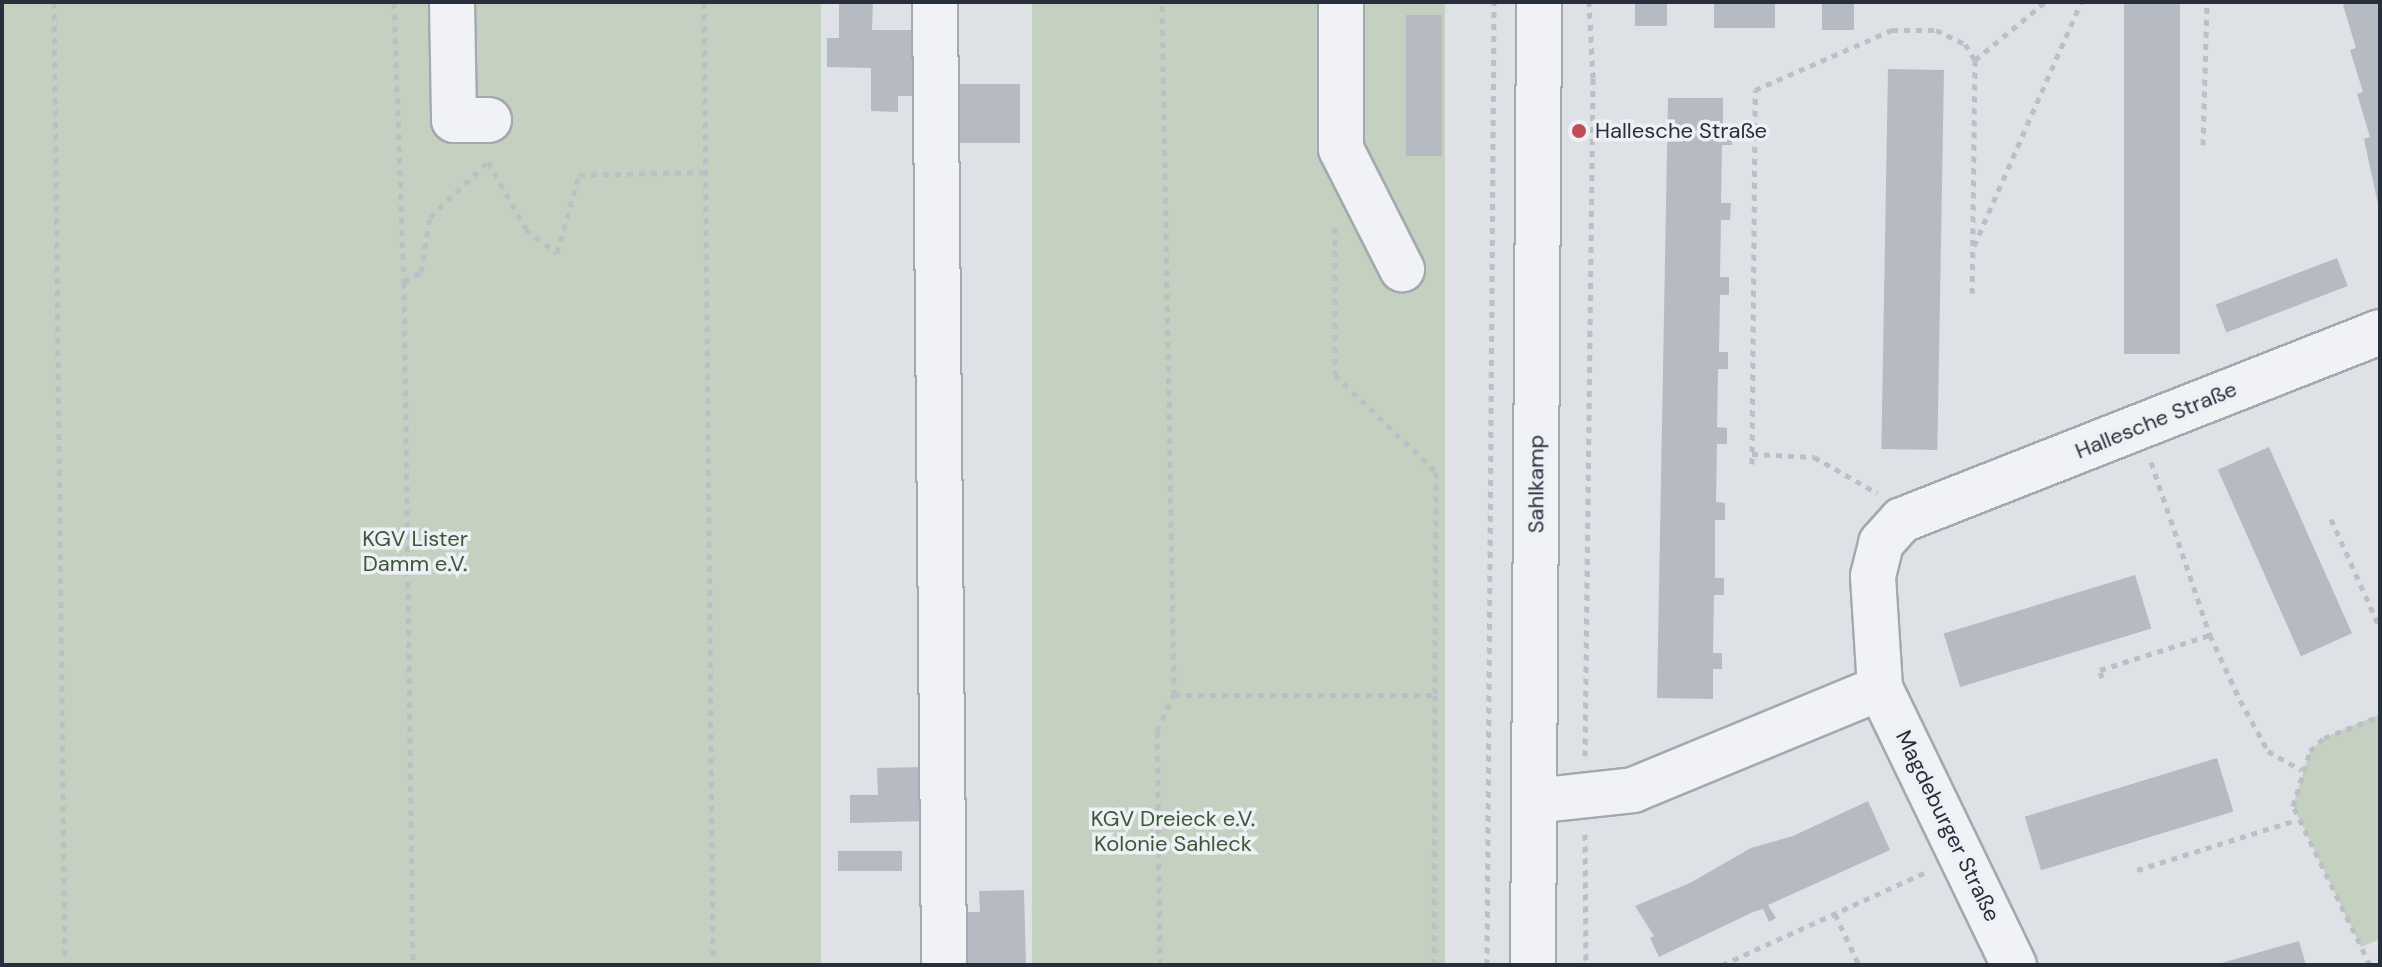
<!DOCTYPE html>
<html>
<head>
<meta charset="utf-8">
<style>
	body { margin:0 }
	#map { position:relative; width:2382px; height:967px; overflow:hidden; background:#dee1e6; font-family:"DM Sans",sans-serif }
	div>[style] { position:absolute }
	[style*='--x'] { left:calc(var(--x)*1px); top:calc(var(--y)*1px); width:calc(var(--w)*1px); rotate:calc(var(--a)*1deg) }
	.green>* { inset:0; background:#c4d0c0; transform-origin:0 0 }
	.building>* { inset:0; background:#b6bac3; transform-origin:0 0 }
	.path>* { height:5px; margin-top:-2.5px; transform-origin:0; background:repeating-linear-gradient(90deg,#bcbfc5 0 6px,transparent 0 12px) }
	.roads { filter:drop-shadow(2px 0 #a4a8b0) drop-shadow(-2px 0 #a4a8b0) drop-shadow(0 2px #a4a8b0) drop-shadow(0 -2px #a4a8b0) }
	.minor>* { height:44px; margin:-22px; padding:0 22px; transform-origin:22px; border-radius:22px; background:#f0f2f5 }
	.dots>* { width:22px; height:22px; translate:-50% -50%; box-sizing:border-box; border:4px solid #edf0f4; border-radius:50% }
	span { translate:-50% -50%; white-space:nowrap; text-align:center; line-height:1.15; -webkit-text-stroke:7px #edf0f4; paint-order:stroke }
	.poi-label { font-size:22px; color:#282f3c }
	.left { translate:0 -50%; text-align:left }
	.street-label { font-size:22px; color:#282f3c }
	.park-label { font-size:22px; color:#3c5737 }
	.frame { position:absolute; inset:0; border:4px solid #282f3c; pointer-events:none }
</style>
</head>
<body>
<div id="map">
	<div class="green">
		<div style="left:2px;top:2px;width:819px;height:963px"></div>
		<div style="left:1032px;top:2px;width:413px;height:963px"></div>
		<div style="clip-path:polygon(2380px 714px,2380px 939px,2361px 947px,2293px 806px,2310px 751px,2324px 738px)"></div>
	</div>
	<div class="building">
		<div style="clip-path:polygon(839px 2px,873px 2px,872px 30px,912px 30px,912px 55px,927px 55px,926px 113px,913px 113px,913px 96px,898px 96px,898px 112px,871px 111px,871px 68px,827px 67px,827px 38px,839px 38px)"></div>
		<div style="left:1635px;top:2px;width:32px;height:24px"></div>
		<div style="left:1714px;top:2px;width:61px;height:26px"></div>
		<div style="left:1822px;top:2px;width:32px;height:28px"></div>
		<div style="left:2124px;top:2px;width:56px;height:352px"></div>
		<div style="clip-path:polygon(2350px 2px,2380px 2px,2379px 209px,2364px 139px,2370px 137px,2357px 94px,2363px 92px,2350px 50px,2356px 48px,2343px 5px)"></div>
		<div style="left:1406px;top:15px;width:36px;height:141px"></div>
		<div style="left:1888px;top:69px;width:56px;height:380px;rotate:1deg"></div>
		<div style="left:958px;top:84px;width:62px;height:59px"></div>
		<div style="clip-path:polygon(1668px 98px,1723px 98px,1723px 128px,1732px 129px,1732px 145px,1722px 145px,1721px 203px,1731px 203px,1730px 220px,1721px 220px,1720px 277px,1729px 277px,1729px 295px,1720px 295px,1719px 352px,1728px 352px,1728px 369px,1718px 369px,1717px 427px,1727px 428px,1727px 444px,1717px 444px,1716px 502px,1725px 503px,1725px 520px,1715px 520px,1715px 578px,1724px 578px,1724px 595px,1714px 595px,1713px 653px,1722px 653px,1722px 669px,1713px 669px,1713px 699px,1657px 698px)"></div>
		<div style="left:2337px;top:258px;width:30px;height:130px;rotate:69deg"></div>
		<div style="left:2269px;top:447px;width:204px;height:56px;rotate:66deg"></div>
		<div style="left:2135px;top:575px;width:56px;height:200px;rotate:73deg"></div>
		<div style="left:2217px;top:758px;width:56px;height:201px;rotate:73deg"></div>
		<div style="clip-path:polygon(926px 767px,927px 821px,850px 823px,850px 795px,878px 795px,877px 768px)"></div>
		<div style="clip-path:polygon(1868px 801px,1890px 850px,1768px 905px,1776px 918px,1769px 922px,1763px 909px,1753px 912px,1659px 957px,1650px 938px,1654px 936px,1635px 906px,1690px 883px,1751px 848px,1793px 836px)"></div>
		<div style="left:902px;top:851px;width:20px;height:64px;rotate:90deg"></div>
		<div style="clip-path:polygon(1024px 890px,1026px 965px,965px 965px,964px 912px,980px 912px,979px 891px)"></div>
		<div style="clip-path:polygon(2299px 941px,2306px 965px,2218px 965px,2218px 964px)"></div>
	</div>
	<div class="path">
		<div style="--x:54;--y:2;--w:963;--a:89.35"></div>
		<div style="--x:394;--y:2;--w:280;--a:88"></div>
		<div style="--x:404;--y:282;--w:683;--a:89.25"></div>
		<div style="--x:704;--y:2;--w:963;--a:89.46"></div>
		<div style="--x:1975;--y:60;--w:91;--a:-39.6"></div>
		<div style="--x:2203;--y:145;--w:143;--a:-88.4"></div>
		<div style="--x:1335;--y:227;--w:148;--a:90"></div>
		<div style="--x:1335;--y:375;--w:140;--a:43.8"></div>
		<div style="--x:1436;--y:472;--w:223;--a:90.3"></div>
		<div style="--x:1974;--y:246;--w:266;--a:-66.3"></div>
		<div style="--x:404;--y:282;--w:20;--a:-30"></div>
		<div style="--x:421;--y:272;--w:56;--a:-80.7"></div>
		<div style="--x:430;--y:217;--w:80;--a:-43.5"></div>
		<div style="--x:488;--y:162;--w:77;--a:60.4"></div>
		<div style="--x:526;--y:229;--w:39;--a:38"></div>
		<div style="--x:557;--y:253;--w:81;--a:-74.2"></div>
		<div style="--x:579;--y:175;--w:126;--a:-1.4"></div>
		<div style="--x:1752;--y:454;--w:62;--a:2.8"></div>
		<div style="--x:1814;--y:457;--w:73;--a:29.7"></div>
		<div style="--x:2151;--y:462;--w:183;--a:71.2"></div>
		<div style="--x:2210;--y:635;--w:72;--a:65.2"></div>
		<div style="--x:2240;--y:700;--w:58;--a:61.2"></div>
		<div style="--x:2268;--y:751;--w:38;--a:30"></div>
		<div style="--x:1752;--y:464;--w:374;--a:-89.5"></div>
		<div style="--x:1755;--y:90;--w:150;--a:-23.7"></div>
		<div style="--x:1892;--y:30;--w:44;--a:0"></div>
		<div style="--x:1936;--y:30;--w:32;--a:26"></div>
		<div style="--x:1965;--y:44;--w:19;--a:58"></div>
		<div style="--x:1975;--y:60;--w:233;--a:90.7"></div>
		<div style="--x:2331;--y:519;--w:120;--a:65.8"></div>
		<div style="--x:2102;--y:678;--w:8;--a:-104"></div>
		<div style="--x:2100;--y:670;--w:115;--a:-17.7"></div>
		<div style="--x:1174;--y:695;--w:261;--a:0"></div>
		<div style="--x:1435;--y:695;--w:270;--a:90.2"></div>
		<div style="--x:1585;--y:756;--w:678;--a:-89.32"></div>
		<div style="--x:1593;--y:78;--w:76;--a:-93"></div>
		<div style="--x:1585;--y:834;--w:131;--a:89.6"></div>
		<div style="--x:2137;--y:870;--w:168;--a:-17.4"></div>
		<div style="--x:1835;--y:914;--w:56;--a:64.8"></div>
		<div style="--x:1160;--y:965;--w:234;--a:-90.7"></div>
		<div style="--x:1157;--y:731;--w:40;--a:-65"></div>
		<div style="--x:1174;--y:695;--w:693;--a:-90.99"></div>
		<div style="--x:1487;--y:965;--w:963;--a:-89.58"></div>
		<div style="--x:1722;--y:965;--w:226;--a:-24.5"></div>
		<div style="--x:2370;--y:965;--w:177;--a:-115.8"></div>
		<div style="--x:2293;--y:806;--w:58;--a:-72.8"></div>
		<div style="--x:2310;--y:751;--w:19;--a:-43"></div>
		<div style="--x:2324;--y:738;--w:60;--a:-21.4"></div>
	</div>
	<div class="roads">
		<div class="minor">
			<div style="--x:452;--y:2;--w:118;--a:89"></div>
			<div style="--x:454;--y:120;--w:35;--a:0"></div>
			<div style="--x:935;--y:2;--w:963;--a:89.46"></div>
			<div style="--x:1341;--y:2;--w:147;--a:90"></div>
			<div style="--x:1341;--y:149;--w:135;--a:63.1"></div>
			<div style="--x:1880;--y:688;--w:308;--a:64.2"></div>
			<div style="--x:1534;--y:801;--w:100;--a:-6.3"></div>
			<div style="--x:1633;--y:790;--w:267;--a:-22.4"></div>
			<div style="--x:1880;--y:688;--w:112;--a:-93.6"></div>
			<div style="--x:1873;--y:576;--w:34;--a:-76"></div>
			<div style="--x:1881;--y:543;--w:31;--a:-48"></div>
			<div style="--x:1902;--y:520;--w:514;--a:-21.47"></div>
			<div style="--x:1533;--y:965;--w:963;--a:-89.64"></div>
		</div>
	</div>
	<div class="dots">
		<div style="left:1579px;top:131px;background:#c34b5b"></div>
	</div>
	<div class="poi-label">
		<span class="left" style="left:1595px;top:131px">Hallesche Straße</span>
	</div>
	<div class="street-label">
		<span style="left:2156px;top:420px;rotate:-22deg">Hallesche Straße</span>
		<span style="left:1536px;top:484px;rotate:-90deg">Sahlkamp</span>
		<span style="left:1948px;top:826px;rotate:64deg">Magdeburger Straße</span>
	</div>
	<div class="park-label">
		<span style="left:415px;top:551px">KGV Lister<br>Damm e.V.</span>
		<span style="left:1173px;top:831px">KGV Dreieck e.V.<br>Kolonie Sahleck</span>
	</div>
	<div class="frame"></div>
</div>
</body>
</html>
